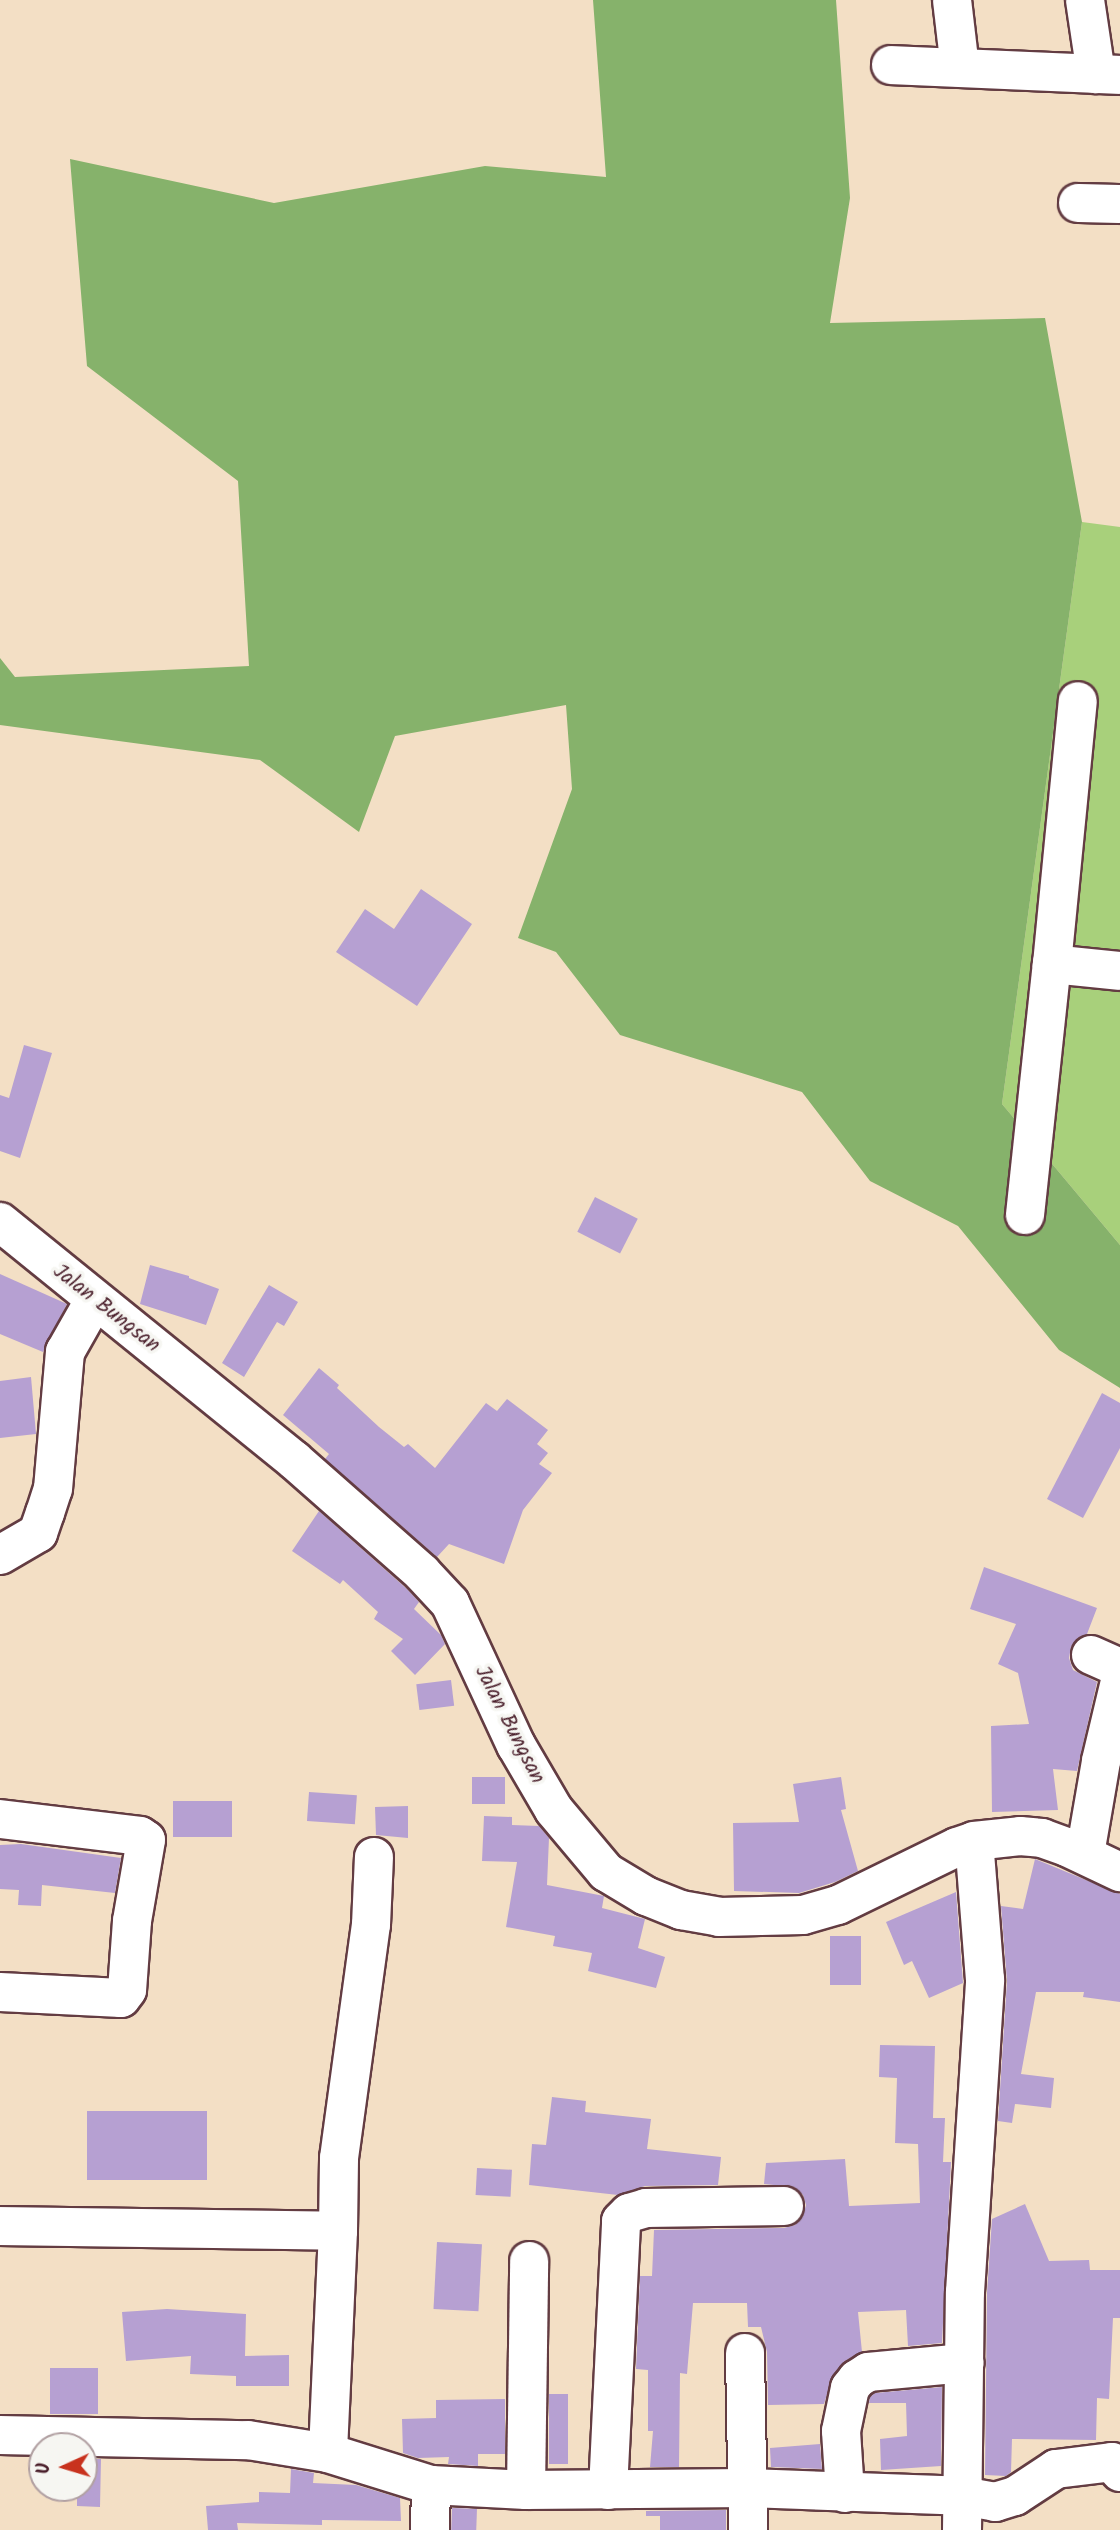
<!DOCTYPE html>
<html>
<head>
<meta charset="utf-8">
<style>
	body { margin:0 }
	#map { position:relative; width:1120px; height:2530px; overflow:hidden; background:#f3dfc5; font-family:Kalam,sans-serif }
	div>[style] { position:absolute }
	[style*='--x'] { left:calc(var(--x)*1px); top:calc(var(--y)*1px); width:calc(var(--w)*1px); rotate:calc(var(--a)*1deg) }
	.green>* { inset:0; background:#a8d07b }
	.forest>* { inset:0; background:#86b26b }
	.building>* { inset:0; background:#b6a0d2; transform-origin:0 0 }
	.roads { filter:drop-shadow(2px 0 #633c42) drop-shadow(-2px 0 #633c42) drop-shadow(0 2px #633c42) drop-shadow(0 -2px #633c42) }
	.minor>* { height:38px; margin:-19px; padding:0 19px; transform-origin:19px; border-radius:19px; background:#fff }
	span { translate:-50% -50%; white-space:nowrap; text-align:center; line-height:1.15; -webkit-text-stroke:7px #f6f6f2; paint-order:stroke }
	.street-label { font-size:21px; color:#4a1f2b }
	.north { position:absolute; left:28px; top:2432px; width:70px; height:70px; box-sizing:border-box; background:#f6f6f2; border:2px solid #b1a0a2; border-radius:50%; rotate:266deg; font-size:19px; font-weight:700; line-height:28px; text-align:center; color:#4a1f2b }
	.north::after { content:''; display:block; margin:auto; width:24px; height:32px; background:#c8321e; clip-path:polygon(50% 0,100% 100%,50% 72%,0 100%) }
</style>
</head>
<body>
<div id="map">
	<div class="green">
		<div style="clip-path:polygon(1082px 522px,1120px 527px,1120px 1245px,1002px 1104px)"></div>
	</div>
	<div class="forest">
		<div style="clip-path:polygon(593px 0,836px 0,850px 198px,830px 323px,1045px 318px,1082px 522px,1002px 1104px,1120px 1245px,1120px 1388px,1059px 1350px,958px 1226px,870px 1181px,802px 1092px,620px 1035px,556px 952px,518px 938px,572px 789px,566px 705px,395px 736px,359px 832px,260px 760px,0 725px,0 658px,15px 677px,249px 666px,238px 481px,87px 366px,70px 159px,274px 203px,485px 166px,606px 177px)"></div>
	</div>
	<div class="building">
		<div style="clip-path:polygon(421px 889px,472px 924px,417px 1006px,336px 952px,365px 909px,394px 929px)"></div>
		<div style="clip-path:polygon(24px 1045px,52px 1053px,20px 1158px,0 1151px,0 1095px,9px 1098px)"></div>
		<div style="left:595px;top:1197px;width:48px;height:39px;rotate:27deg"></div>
		<div style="clip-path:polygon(150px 1265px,189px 1276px,189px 1278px,219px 1289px,206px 1325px,140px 1304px)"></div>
		<div style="clip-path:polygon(0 1274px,67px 1304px,43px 1352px,0 1334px)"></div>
		<div style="clip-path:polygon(269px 1285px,298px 1302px,284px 1326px,277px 1322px,244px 1377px,222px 1363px)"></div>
		<div style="clip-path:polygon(319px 1368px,339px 1385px,337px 1388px,379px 1427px,404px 1447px,408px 1444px,435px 1468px,486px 1403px,497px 1411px,507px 1399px,548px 1430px,537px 1444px,548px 1453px,539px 1464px,552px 1473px,523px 1510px,504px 1564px,449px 1544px,437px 1557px,325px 1459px,329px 1454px,283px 1415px)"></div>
		<div style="clip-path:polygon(31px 1377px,36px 1434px,0 1438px,0 1381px)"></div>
		<div style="clip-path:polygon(1102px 1393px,1120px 1403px,1120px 1448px,1083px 1518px,1047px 1499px)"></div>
		<div style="clip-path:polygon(319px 1511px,407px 1589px,419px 1602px,414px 1609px,441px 1635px,445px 1644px,415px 1675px,391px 1651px,403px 1639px,374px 1619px,378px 1612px,343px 1580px,340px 1584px,292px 1551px)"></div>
		<div style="clip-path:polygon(984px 1567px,1097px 1608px,1087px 1634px,1078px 1638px,1071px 1647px,1069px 1658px,1073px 1670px,1097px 1682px,1077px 1771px,1053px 1769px,1058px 1810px,992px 1812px,991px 1726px,1029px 1724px,1018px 1673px,998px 1664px,1016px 1624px,970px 1609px)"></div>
		<div style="left:451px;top:1680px;width:26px;height:35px;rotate:83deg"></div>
		<div style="left:472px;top:1777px;width:33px;height:27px"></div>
		<div style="clip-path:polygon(841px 1777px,846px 1809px,841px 1810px,858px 1871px,835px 1882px,799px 1893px,734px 1891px,733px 1823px,799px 1822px,793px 1784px)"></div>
		<div style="left:309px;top:1792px;width:48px;height:29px;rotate:4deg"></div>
		<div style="left:173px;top:1801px;width:59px;height:36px"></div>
		<div style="clip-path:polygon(408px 1806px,408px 1838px,376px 1835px,375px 1807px)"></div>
		<div style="clip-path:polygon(484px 1816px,512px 1817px,512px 1825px,539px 1826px,549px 1838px,547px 1885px,604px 1896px,602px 1908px,645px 1919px,638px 1948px,665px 1957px,656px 1988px,588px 1971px,592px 1953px,553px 1946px,555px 1936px,506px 1927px,517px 1862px,482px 1861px)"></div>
		<div style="clip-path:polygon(21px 1844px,121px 1858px,115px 1893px,42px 1885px,41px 1906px,18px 1905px,19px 1890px,0 1889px,0 1845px)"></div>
		<div style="clip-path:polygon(1035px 1859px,1120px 1894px,1120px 2002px,1083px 1997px,1084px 1992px,1036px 1992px,1021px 2074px,1054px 2078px,1051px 2108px,1015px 2104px,1012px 2123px,998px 2121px,1007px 1981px,1001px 1906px,1023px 1909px)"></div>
		<div style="clip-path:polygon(956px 1892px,963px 1983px,929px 1998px,912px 1961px,904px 1965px,886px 1922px)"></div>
		<div style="left:830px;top:1936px;width:31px;height:49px"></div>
		<div style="clip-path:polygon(880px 2045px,935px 2046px,933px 2118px,945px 2118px,943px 2162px,951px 2162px,942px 2343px,908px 2346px,906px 2310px,858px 2312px,862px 2352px,845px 2361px,833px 2375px,824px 2404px,768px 2405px,767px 2352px,761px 2327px,748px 2327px,747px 2303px,693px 2303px,687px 2374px,680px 2373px,679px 2467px,650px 2467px,653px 2431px,648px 2431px,648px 2370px,636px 2369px,640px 2276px,652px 2276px,654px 2230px,784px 2228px,795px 2225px,803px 2216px,806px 2205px,803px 2195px,794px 2187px,764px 2184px,766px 2163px,845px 2159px,849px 2206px,920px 2203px,918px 2144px,895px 2143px,897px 2078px,879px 2077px)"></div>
		<div style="clip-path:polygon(552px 2097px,586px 2101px,585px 2112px,651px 2119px,647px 2149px,721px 2157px,718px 2185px,645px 2186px,618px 2195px,529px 2185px,532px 2144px,546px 2145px)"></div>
		<div style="left:87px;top:2111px;width:120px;height:69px"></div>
		<div style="left:477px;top:2168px;width:35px;height:27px;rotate:3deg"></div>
		<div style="clip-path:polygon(1025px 2204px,1049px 2261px,1089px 2260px,1090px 2270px,1120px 2270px,1120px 2318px,1113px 2318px,1109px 2399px,1097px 2398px,1096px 2440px,1012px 2439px,1011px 2472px,1006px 2476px,985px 2475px,987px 2293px,992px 2219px)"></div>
		<div style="left:437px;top:2242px;width:45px;height:67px;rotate:3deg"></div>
		<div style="clip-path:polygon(167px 2309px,246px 2314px,245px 2356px,289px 2355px,289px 2386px,236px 2386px,236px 2376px,190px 2374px,191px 2356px,126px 2361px,122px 2312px)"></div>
		<div style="left:50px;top:2368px;width:48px;height:46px"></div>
		<div style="clip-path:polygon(942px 2387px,941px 2466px,881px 2470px,880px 2439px,907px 2436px,906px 2403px,869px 2403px,870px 2397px,875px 2393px)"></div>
		<div style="left:549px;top:2394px;width:19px;height:70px"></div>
		<div style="clip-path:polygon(505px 2399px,505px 2454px,478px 2454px,478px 2466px,448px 2464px,449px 2457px,418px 2458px,403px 2453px,402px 2419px,436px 2418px,436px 2400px)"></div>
		<div style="clip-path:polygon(820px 2444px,822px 2469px,771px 2467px,770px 2448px)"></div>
		<div style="clip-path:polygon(84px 2459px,101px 2459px,100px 2507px,77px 2506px,77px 2488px,84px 2488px)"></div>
		<div style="clip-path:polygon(291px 2469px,314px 2473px,313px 2483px,356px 2485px,400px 2498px,401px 2521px,322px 2520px,322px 2525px,237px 2523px,238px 2530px,208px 2530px,206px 2506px,259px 2502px,259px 2492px,290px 2493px)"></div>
		<div style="left:452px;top:2508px;width:25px;height:22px;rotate:2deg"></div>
		<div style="clip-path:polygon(726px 2510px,726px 2530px,660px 2530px,660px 2516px,646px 2516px,646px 2511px)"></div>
	</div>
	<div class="roads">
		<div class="minor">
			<div style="--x:952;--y:0;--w:68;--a:83.3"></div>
			<div style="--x:1085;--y:0;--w:75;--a:81.5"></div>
			<div style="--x:891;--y:65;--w:229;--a:2.5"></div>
			<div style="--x:1078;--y:203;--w:42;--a:1.4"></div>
			<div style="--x:1052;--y:964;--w:264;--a:-84.4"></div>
			<div style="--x:1025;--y:1215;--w:252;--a:-83.9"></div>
			<div style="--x:1052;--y:964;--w:68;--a:5.9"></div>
			<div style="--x:0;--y:1222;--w:378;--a:39"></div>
			<div style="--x:294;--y:1460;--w:171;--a:41.4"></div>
			<div style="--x:422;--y:1573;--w:41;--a:47"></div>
			<div style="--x:450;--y:1603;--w:157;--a:65.1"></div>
			<div style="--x:516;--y:1745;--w:75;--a:59.7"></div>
			<div style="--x:554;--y:1810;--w:81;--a:50"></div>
			<div style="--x:606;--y:1872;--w:47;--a:31"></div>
			<div style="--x:646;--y:1896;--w:38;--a:22"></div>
			<div style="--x:681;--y:1910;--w:39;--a:10"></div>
			<div style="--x:719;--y:1917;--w:84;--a:-1.4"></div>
			<div style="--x:803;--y:1915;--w:36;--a:-16"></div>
			<div style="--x:838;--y:1905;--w:132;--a:-26"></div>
			<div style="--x:957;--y:1847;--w:18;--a:-19"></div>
			<div style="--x:974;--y:1841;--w:46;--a:-6.2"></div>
			<div style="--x:1020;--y:1836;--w:22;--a:5"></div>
			<div style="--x:1042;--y:1838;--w:27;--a:20"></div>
			<div style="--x:1067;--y:1847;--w:59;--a:25.3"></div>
			<div style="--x:0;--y:1555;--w:44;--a:-30.1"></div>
			<div style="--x:38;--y:1533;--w:21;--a:-71"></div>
			<div style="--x:45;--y:1513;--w:25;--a:-72"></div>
			<div style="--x:53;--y:1489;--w:138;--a:-85"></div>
			<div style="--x:65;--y:1352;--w:59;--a:-60.4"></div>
			<div style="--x:1091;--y:1655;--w:32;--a:24"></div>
			<div style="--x:0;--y:1819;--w:141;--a:6.9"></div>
			<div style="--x:140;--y:1836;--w:7;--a:34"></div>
			<div style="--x:146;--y:1840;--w:82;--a:99.8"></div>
			<div style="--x:132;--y:1921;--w:69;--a:94.1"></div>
			<div style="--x:127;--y:1990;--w:10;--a:127"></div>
			<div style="--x:121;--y:1998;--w:121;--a:-177.2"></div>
			<div style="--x:1085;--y:1854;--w:94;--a:-80.2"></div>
			<div style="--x:1101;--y:1761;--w:82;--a:-76.6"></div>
			<div style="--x:0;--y:2226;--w:338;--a:0.8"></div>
			<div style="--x:338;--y:2231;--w:222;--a:92.6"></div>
			<div style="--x:338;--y:2231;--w:73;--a:-89.2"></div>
			<div style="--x:339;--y:2158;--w:235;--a:-82.2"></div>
			<div style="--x:371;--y:1925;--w:68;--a:-87.5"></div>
			<div style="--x:745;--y:2353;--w:177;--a:89"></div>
			<div style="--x:0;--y:2435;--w:248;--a:1.2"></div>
			<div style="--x:248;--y:2440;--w:81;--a:9.2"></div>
			<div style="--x:328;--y:2453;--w:108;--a:17.3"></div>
			<div style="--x:431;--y:2485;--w:95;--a:3"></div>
			<div style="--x:526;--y:2490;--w:222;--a:-0.5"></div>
			<div style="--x:748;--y:2488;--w:214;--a:2.1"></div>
			<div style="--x:962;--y:2496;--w:34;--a:10"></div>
			<div style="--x:995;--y:2502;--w:21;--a:-17"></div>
			<div style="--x:1015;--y:2496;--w:49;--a:-33.4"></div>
			<div style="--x:1056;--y:2469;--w:56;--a:-7.1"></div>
			<div style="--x:1112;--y:2462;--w:13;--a:51"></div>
			<div style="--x:526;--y:2490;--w:229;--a:-89.2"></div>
			<div style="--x:608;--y:2490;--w:269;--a:-87.2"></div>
			<div style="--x:621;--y:2221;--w:11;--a:-45"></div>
			<div style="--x:629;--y:2213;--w:18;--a:-16"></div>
			<div style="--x:646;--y:2208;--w:138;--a:-0.8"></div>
			<div style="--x:845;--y:2493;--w:62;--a:-93.7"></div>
			<div style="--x:841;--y:2431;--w:44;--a:-78.2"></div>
			<div style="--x:850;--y:2388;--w:11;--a:-52"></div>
			<div style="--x:857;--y:2379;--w:13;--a:-32"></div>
			<div style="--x:868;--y:2372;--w:97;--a:-5.3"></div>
			<div style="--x:430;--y:2530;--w:45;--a:-88.7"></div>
			<div style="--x:962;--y:2530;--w:238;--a:-89.3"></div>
			<div style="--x:965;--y:2292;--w:313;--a:-86.3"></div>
			<div style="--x:985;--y:1980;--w:139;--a:-94.5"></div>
		</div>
	</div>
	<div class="street-label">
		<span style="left:106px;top:1309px;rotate:38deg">Jalan Bungsan</span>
		<span style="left:509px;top:1725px;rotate:63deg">Jalan Bungsan</span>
	</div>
	<div class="north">U</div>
</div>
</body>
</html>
